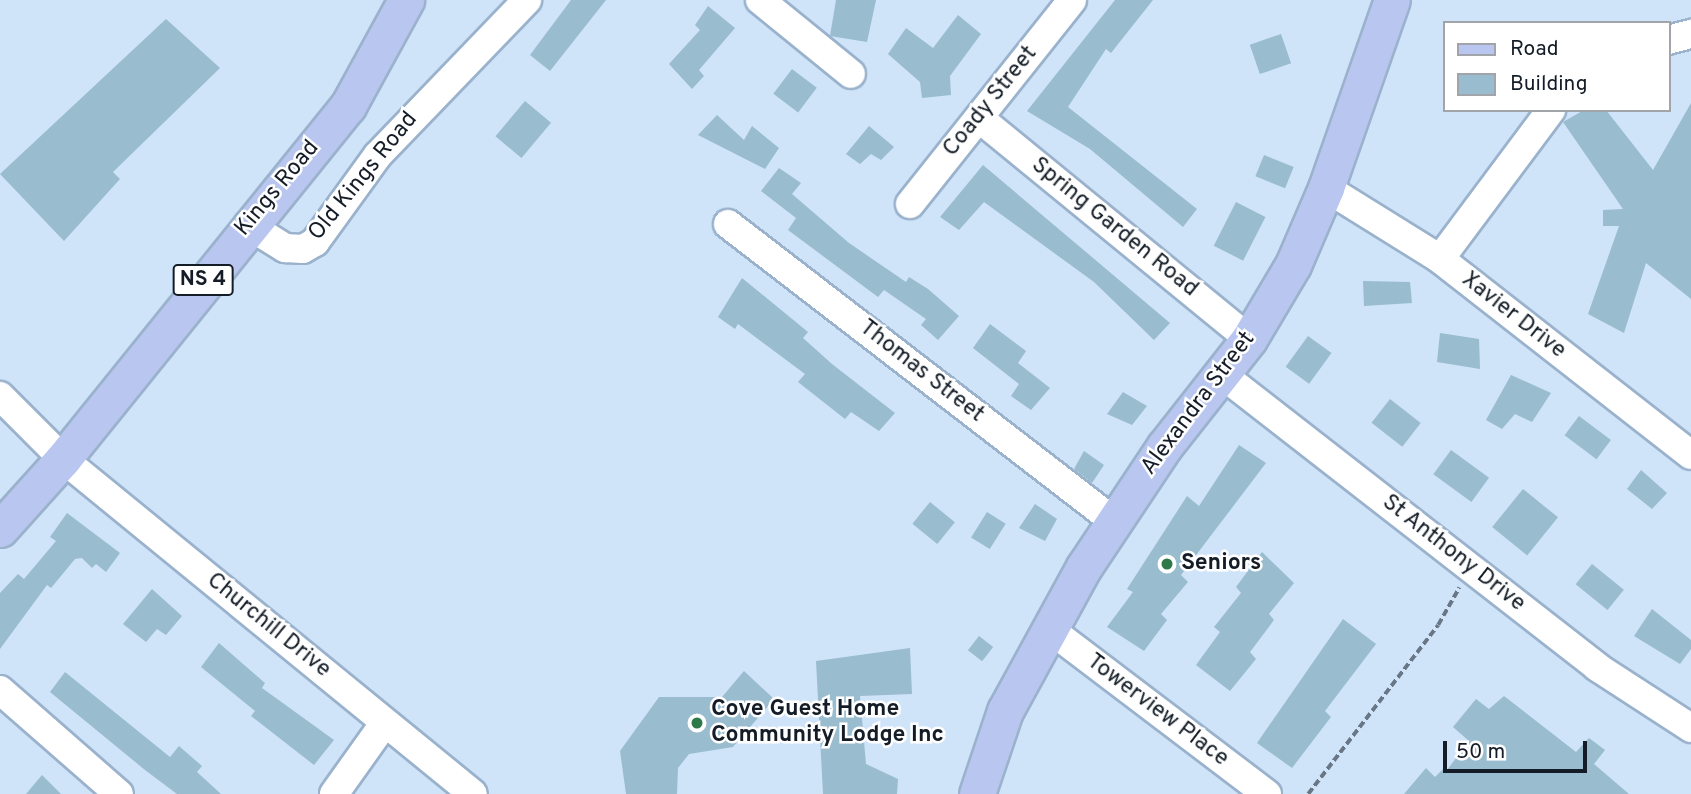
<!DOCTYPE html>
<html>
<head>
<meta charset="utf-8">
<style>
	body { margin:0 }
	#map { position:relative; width:1691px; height:794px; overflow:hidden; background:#cfe3f9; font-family:Overpass,sans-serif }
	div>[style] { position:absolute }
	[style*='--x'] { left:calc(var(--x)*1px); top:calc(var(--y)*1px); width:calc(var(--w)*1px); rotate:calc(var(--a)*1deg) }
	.building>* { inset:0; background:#99bccf; transform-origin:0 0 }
	.path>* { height:3.5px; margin-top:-1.75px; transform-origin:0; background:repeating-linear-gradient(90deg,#687686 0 7px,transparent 0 10.5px) }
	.roads { filter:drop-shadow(2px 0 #9ab2cc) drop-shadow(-2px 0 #9ab2cc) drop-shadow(0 2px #9ab2cc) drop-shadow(0 -2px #9ab2cc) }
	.minor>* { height:28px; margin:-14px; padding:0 14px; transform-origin:14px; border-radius:14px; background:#fff }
	.major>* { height:35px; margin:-17.5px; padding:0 17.5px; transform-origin:17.5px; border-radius:17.5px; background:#b9c6f0 }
	.dots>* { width:19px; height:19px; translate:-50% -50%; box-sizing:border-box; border:4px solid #fff; border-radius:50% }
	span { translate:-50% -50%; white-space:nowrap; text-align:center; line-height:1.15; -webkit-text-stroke:5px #fff; paint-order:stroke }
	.shield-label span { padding:2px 5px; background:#fff; border:2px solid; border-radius:5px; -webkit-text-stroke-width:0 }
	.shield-label { font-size:21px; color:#141d27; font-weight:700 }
	.street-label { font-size:23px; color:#141d27 }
	.poi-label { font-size:23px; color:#141d27; font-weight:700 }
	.left { translate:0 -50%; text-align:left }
	.legend { position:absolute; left:1443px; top:21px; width:228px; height:91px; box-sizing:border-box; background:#fff; border:2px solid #a1a5a9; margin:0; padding:9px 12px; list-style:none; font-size:21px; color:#141d27 }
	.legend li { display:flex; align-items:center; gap:14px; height:35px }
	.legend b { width:35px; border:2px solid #a1a5a9 }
	.scale { position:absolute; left:1443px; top:741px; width:144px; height:32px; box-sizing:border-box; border:4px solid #141d27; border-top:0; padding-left:9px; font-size:21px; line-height:24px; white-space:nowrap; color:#141d27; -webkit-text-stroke:5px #fff; paint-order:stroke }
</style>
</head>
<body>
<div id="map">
	<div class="building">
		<div style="clip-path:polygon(571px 0,606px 0,550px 71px,530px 55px)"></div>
		<div style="clip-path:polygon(836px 0,876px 0,867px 42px,830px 36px)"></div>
		<div style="clip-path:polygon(1115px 0,1153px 0,1111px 53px,1106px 49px,1068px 107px,1197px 209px,1183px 227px,1090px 149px,1027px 111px)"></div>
		<div style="clip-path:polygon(708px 6px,735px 28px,699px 70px,704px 76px,692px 89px,669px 64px,700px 30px,695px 25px)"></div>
		<div style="clip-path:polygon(958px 15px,981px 34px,950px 76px,951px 95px,922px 98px,920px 82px,888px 54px,906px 28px,933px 48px)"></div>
		<div style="clip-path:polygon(166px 19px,220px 68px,113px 172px,120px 179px,64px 241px,0 174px)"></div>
		<div style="left:1281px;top:34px;width:31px;height:33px;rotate:71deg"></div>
		<div style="left:792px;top:69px;width:31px;height:31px;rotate:37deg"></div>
		<div style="left:525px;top:101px;width:34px;height:46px;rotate:40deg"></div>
		<div style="clip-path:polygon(1691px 103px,1691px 299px,1646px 263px,1624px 333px,1588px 314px,1619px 226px,1603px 226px,1603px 210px,1623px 209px,1563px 122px,1584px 110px,1606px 110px,1653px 170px)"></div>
		<div style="clip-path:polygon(717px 115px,744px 140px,752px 126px,779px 148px,765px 169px,698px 135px)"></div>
		<div style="clip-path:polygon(869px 126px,894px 147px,881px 160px,871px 154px,860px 164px,846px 154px)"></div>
		<div style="left:1264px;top:155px;width:32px;height:23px;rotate:22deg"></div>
		<div style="clip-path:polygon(983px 165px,1170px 323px,1154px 340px,1094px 282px,984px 202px,959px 230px,940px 217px)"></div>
		<div style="clip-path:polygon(779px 168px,801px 183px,792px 194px,849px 243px,906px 282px,909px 277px,928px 289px,959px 316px,938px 340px,921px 325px,926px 319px,884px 290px,878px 297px,788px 230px,796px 218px,761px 191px)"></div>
		<div style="left:1236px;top:202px;width:33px;height:49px;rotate:27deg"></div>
		<div style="clip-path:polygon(742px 278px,808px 332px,803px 338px,832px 364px,895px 413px,879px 431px,851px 412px,845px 419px,798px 382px,805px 374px,738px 324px,735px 329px,718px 317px)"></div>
		<div style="clip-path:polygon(1363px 281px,1410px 282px,1412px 303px,1364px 306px)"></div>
		<div style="clip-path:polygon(990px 324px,1026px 351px,1018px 363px,1050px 388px,1031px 410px,1011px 396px,1019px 384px,973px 348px)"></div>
		<div style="clip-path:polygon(1440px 333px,1479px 339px,1480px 369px,1437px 362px)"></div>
		<div style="left:1308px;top:336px;width:29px;height:38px;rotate:36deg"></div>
		<div style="clip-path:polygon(1511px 375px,1551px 393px,1532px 422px,1515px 414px,1502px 429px,1486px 420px)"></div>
		<div style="clip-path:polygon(1123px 392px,1147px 406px,1132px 425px,1107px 414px)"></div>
		<div style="left:1390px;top:399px;width:39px;height:30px;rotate:38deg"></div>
		<div style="left:1579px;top:416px;width:40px;height:24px;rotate:37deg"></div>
		<div style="clip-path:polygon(1239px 445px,1266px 463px,1181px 575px,1188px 582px,1161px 614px,1167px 620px,1144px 651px,1107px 627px,1133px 592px,1127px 589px,1187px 496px,1199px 506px)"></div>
		<div style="left:1451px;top:450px;width:47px;height:30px;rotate:36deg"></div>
		<div style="clip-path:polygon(1084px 451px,1104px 465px,1092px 483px,1074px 469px)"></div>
		<div style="clip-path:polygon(1641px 470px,1667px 493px,1652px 509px,1627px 489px)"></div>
		<div style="left:1523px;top:489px;width:45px;height:49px;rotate:39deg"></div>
		<div style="left:930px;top:502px;width:32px;height:28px;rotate:39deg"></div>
		<div style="clip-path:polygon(1035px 504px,1057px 519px,1045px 541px,1019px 528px)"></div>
		<div style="left:987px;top:512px;width:22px;height:30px;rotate:32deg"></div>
		<div style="clip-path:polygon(67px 513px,120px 553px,106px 572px,96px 564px,92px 568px,82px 558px,75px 559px,51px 588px,47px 585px,0 649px,0 593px,18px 574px,24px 579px,56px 541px,50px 537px)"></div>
		<div style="clip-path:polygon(1262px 552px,1294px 583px,1269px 614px,1274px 620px,1250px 652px,1256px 659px,1230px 691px,1196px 665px,1220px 632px,1214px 627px,1241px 593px,1236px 587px)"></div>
		<div style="left:1592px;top:564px;width:41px;height:26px;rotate:39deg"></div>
		<div style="clip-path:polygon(152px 589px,182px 616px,166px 635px,157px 629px,146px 642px,123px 624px)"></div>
		<div style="clip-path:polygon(1652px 609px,1691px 640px,1691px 649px,1680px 664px,1634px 636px)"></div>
		<div style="clip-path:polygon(1343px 619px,1376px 644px,1325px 711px,1331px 717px,1292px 768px,1257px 743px)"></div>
		<div style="left:979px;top:636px;width:18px;height:18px;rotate:38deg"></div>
		<div style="clip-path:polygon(219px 643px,265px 683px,262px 688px,334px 740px,314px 765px,251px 716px,255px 711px,201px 667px)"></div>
		<div style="clip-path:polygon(910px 648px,912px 694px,860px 696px,866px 764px,898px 779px,897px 794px,823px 794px,816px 661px)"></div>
		<div style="clip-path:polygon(744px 671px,774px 699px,733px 747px,689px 754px,678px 768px,677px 794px,626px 794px,620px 751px,659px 697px,722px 697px)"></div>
		<div style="clip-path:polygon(65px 672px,170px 757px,179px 746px,202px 766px,197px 772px,221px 794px,177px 794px,145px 770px,50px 692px)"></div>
		<div style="clip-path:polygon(1504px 696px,1576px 752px,1589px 738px,1605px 750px,1594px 764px,1629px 794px,1404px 794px,1426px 768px,1435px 777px,1444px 768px,1447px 770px,1469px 741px,1453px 727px,1476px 699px,1489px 709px)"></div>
		<div style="clip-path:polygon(42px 775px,61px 794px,26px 794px)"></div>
	</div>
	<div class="path">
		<div style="--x:1308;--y:794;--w:213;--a:-52.4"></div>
		<div style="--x:1438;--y:625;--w:43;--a:-60.4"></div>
	</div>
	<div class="roads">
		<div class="minor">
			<div style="--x:760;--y:0;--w:117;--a:39.1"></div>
			<div style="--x:1668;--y:40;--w:24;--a:-15"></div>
			<div style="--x:979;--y:118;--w:349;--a:39.3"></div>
			<div style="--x:1326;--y:188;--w:134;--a:31.9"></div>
			<div style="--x:1440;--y:259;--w:318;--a:38"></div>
			<div style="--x:910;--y:204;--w:260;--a:-51.5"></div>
			<div style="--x:728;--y:224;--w:487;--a:37.6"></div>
			<div style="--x:248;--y:225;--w:44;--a:31.9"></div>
			<div style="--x:285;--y:248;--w:18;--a:3"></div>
			<div style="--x:303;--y:249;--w:14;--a:-30"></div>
			<div style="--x:315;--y:242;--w:107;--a:-54.1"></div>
			<div style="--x:378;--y:155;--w:215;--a:-46.1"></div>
			<div style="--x:1440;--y:259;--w:186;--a:-53.3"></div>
			<div style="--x:1220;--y:373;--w:478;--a:37.9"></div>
			<div style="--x:1597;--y:667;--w:112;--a:33"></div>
			<div style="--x:0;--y:396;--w:89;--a:45"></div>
			<div style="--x:63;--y:459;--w:529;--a:39.25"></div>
			<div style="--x:1048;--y:628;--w:275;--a:37.2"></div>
			<div style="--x:0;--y:690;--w:158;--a:41.2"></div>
			<div style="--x:334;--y:794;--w:86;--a:-54.5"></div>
		</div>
		<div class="major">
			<div style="--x:0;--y:529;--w:94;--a:-48"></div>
			<div style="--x:63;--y:459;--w:454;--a:-51.1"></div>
			<div style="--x:348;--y:106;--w:121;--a:-61.3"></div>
			<div style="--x:977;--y:794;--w:88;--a:-71.4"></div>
			<div style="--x:1005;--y:711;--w:164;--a:-61.3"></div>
			<div style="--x:1084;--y:567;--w:144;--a:-56.3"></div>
			<div style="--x:1164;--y:447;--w:137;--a:-51.8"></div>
			<div style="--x:1249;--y:339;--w:86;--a:-59.3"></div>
			<div style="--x:1293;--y:265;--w:84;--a:-66.8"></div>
			<div style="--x:1326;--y:188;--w:199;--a:-70.7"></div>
		</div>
	</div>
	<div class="dots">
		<div style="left:1167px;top:564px;background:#2d7947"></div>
		<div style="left:697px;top:723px;background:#2d7947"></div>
	</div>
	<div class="shield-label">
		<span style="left:203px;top:280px">NS 4</span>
	</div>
	<div class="street-label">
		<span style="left:991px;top:102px;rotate:-51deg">Coady Street</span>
		<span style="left:364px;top:177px;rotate:-51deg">Old Kings Road</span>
		<span style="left:278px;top:189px;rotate:-50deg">Kings Road</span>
		<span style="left:1114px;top:228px;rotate:39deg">Spring Garden Road</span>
		<span style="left:1513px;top:316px;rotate:38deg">Xavier Drive</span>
		<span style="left:921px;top:372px;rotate:38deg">Thomas Street</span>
		<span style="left:1199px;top:404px;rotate:-53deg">Alexandra Street</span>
		<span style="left:1453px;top:554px;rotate:38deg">St Anthony Drive</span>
		<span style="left:268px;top:626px;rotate:39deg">Churchill Drive</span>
		<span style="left:1157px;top:711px;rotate:37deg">Towerview Place</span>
	</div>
	<div class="poi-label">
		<span class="left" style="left:1181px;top:564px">Seniors</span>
		<span class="left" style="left:711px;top:723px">Cove Guest Home<br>Community Lodge Inc</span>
	</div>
	<ul class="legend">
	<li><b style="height:9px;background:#b9c6f0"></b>Road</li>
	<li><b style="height:19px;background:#99bccf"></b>Building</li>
	</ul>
	<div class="scale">50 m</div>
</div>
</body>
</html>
